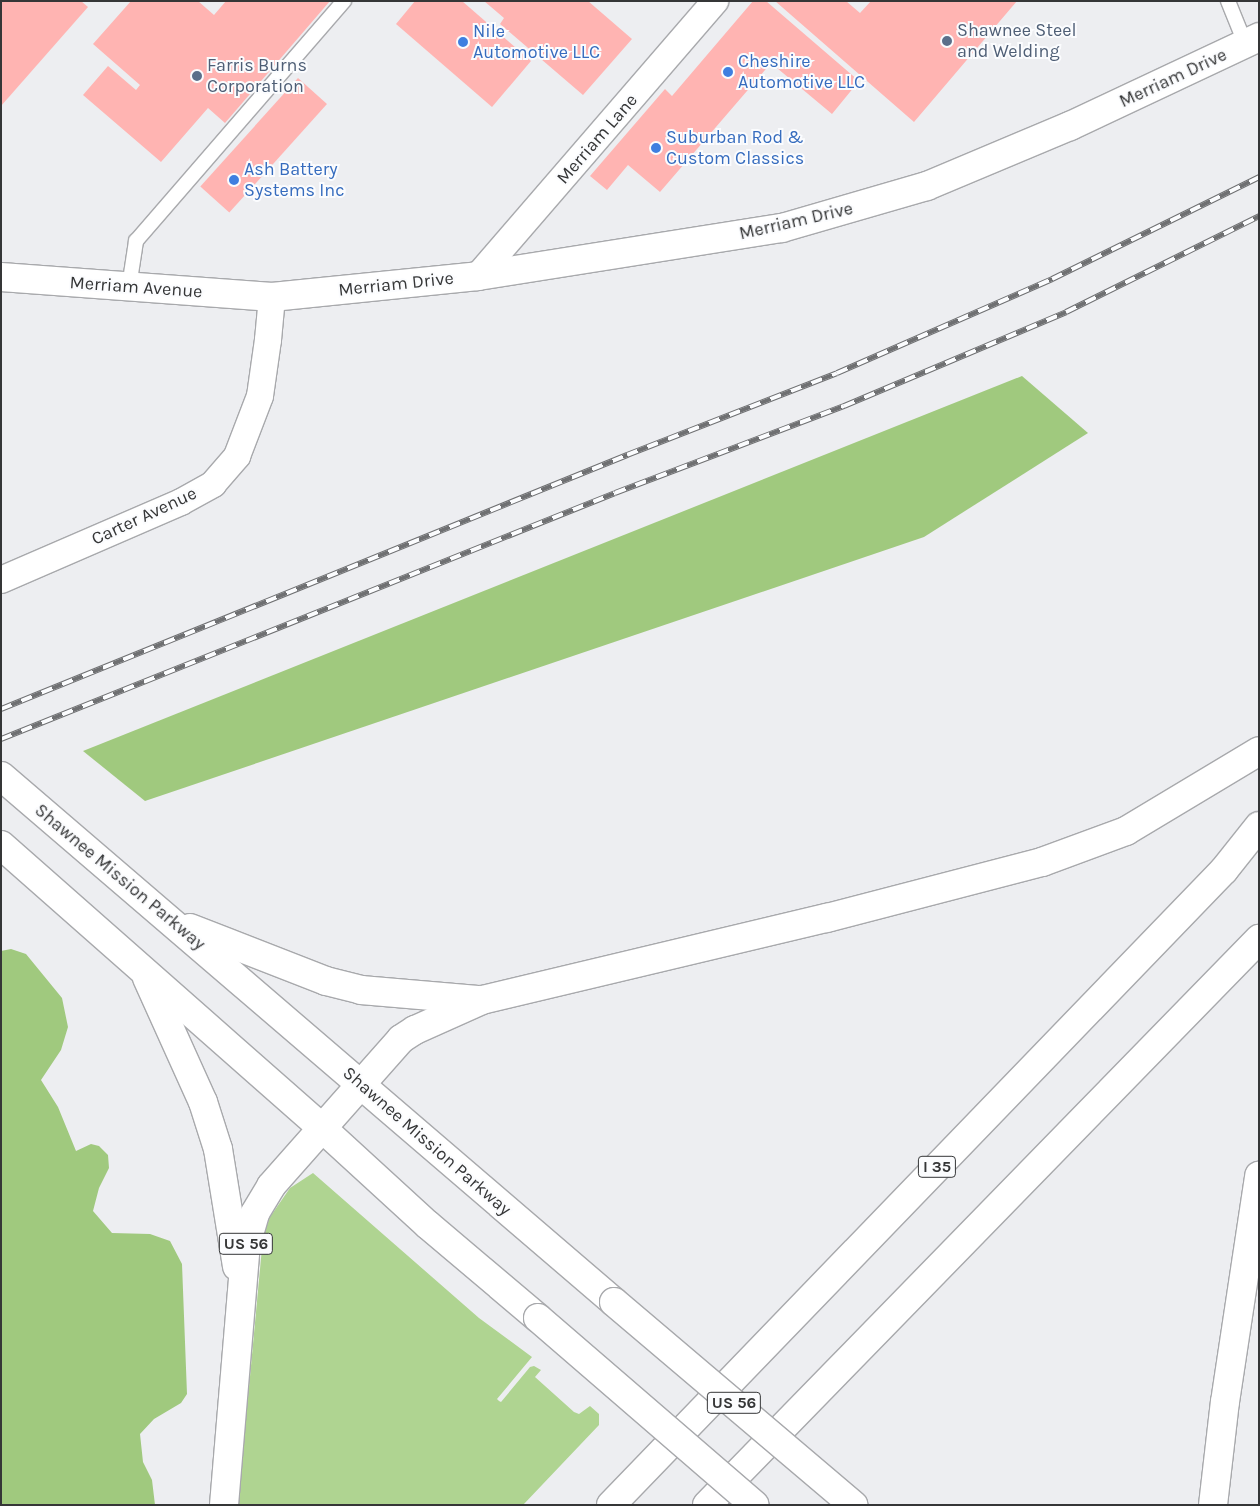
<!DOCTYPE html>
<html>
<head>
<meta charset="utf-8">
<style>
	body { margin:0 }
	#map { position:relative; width:1260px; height:1506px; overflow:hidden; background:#edeef1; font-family:Karla,sans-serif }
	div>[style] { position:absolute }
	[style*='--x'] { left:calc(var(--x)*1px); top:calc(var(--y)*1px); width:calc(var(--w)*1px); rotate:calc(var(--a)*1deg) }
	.green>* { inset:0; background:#afd491 }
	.forest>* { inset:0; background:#a0c97e }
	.building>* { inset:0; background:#ffb4b2; transform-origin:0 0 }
	.roads { filter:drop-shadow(1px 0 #a8a9ac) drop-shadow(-1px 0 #a8a9ac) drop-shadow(0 1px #a8a9ac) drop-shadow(0 -1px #a8a9ac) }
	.lane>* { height:14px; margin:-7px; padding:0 7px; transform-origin:7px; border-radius:7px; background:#fff }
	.street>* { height:26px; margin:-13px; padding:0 13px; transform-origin:13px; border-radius:13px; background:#fff }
	.secondary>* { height:28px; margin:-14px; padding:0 14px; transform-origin:14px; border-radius:14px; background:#fff }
	.highway>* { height:28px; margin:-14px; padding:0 14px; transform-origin:14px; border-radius:14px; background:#fff }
	.rail>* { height:5.5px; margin-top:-2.75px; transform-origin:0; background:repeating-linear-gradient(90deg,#fbfcfe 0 11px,#6f7072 0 22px); box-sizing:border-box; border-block:1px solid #6f7072 }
	.bridges { filter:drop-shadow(1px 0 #a8a9ac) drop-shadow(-1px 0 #a8a9ac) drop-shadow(0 1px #a8a9ac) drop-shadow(0 -1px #a8a9ac) }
	.highway-bridge>* { height:28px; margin:-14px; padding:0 14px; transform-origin:14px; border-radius:14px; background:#fff }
	.dots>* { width:14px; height:14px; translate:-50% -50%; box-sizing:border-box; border:2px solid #fbfcfe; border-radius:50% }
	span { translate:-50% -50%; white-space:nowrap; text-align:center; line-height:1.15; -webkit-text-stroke:4px #fbfcfe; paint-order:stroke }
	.shield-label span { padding:1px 4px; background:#fbfcfe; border:1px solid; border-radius:4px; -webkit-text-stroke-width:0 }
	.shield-label { font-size:16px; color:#353637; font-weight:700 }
	.service-label { font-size:18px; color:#4e5e75 }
	.left { translate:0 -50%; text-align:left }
	.shop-label { font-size:18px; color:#366cbe }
	.street-label { font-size:18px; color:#353637 }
	.frame { position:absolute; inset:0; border:2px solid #353637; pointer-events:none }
</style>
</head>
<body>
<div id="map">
	<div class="green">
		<div style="clip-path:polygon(313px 1173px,479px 1318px,532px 1357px,497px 1399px,499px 1401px,501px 1402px,530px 1367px,534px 1366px,541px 1370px,535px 1377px,574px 1412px,579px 1414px,590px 1406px,599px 1414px,599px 1425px,523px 1505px,238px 1505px,263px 1237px,270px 1217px,290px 1188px)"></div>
	</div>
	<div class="forest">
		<div style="clip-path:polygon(1022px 376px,1088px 433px,924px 537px,145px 801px,83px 751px)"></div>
		<div style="clip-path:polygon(11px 949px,26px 954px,62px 998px,68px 1027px,61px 1050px,41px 1080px,58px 1107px,76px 1151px,91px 1144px,99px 1146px,108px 1155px,109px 1168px,99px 1188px,93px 1211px,112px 1233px,150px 1234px,170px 1241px,182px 1264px,187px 1394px,181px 1403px,154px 1419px,140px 1434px,143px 1462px,152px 1480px,155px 1505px,1px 1505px,1px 951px)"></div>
	</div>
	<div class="building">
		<div style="clip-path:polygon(1px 1px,81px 1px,88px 7px,1px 106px)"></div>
		<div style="clip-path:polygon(131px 1px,198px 1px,214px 15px,226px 1px,330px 1px,225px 123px,208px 108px,161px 162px,83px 95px,108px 66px,136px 90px,140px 85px,93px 44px)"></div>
		<div style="clip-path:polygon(415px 1px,462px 1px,531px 61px,492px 107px,396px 24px)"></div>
		<div style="clip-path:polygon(484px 1px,588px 1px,632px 39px,583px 95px,500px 24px,504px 18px)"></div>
		<div style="clip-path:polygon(753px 1px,766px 1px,859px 81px,832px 114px,771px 63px,660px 192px,628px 165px,607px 190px,590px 176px,665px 89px,672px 96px)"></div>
		<div style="clip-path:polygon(775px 1px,846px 1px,860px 13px,871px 1px,1017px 1px,914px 122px)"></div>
		<div style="left:298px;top:78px;width:39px;height:146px;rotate:42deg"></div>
	</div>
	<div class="roads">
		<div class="lane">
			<div style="--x:1228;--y:1;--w:45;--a:68"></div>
			<div style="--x:129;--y:287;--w:47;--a:-81.3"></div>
			<div style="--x:136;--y:241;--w:318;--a:-49.1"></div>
		</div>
		<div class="street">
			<div style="--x:478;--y:276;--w:363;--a:-49.2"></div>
			<div style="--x:1;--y:580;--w:196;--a:-23.4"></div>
			<div style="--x:181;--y:502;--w:37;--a:-29"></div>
			<div style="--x:213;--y:484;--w:37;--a:-49"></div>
			<div style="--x:237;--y:456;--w:64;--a:-69"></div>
			<div style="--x:260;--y:396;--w:57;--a:-81.9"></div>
			<div style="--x:268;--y:340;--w:43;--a:-84.7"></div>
		</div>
		<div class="secondary">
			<div style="--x:1;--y:277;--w:272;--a:4.2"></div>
			<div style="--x:272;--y:297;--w:207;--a:-5.8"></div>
			<div style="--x:478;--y:276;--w:308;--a:-9"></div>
			<div style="--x:782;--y:228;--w:151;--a:-16.2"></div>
			<div style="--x:927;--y:186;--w:155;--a:-22.8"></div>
			<div style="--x:1070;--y:126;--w:209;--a:-25.2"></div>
		</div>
		<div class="highway">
			<div style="--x:1;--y:776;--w:808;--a:40.63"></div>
			<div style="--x:1;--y:845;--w:428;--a:41.4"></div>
			<div style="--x:322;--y:1128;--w:144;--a:42.5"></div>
			<div style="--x:428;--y:1225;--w:144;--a:40.2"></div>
			<div style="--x:190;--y:928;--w:146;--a:21.3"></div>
			<div style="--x:326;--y:981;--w:36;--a:14"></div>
			<div style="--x:361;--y:990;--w:117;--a:4.9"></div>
			<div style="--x:147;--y:978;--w:136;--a:65.7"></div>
			<div style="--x:203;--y:1102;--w:49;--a:72.3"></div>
			<div style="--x:218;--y:1149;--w:119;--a:80.8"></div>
			<div style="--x:224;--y:1505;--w:261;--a:-85.2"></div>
			<div style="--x:246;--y:1245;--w:33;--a:-74"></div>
			<div style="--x:255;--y:1213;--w:31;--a:-59"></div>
			<div style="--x:271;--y:1186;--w:196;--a:-48.5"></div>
			<div style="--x:401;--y:1039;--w:17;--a:-33"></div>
			<div style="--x:415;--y:1030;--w:73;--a:-24.1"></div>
			<div style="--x:482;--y:1000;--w:355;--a:-13.4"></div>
			<div style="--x:827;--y:918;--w:222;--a:-14.6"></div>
			<div style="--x:1042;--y:862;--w:90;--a:-20.3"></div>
			<div style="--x:1126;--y:831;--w:155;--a:-31"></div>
			<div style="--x:611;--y:1505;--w:883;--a:-46.01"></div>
			<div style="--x:1224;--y:870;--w:56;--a:-51.5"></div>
			<div style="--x:707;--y:1505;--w:791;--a:-45.72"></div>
			<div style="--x:1213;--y:1505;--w:104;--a:-83.4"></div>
			<div style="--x:1225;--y:1402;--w:229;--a:-81.4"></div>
		</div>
	</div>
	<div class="rail">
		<div style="--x:1;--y:709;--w:676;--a:-22.08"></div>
		<div style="--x:627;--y:455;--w:225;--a:-21.3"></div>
		<div style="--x:837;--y:373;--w:235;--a:-23.6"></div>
		<div style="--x:1052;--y:279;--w:231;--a:-26.2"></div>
		<div style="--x:1;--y:739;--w:661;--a:-21.83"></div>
		<div style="--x:615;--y:493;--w:245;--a:-20.8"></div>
		<div style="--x:844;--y:406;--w:241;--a:-22.9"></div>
		<div style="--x:1066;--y:312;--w:216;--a:-26.4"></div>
	</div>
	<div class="bridges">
		<div class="highway-bridge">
			<div style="--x:614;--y:1302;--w:314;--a:40.3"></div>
			<div style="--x:538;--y:1318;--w:286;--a:40.8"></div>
		</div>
	</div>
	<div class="dots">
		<div style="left:947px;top:41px;background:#5c6f8a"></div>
		<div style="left:463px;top:42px;background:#3f7fe0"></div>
		<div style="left:728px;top:72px;background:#3f7fe0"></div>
		<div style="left:197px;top:76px;background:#5c6f8a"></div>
		<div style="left:656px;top:148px;background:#3f7fe0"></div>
		<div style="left:234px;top:180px;background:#3f7fe0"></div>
	</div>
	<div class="shield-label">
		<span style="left:937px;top:1167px">I 35</span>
		<span style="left:246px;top:1244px">US 56</span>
		<span style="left:734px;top:1403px">US 56</span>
	</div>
	<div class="service-label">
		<span class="left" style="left:957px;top:41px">Shawnee Steel<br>and Welding</span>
		<span class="left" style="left:207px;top:76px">Farris Burns<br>Corporation</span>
	</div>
	<div class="shop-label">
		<span class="left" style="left:473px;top:42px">Nile<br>Automotive LLC</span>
		<span class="left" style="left:738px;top:72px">Cheshire<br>Automotive LLC</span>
		<span class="left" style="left:666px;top:148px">Suburban Rod &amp;<br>Custom Classics</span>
		<span class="left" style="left:244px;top:180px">Ash Battery<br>Systems Inc</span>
	</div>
	<div class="street-label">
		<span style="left:1173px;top:78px;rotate:-25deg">Merriam Drive</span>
		<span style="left:597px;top:139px;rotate:-49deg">Merriam Lane</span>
		<span style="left:796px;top:221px;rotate:-13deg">Merriam Drive</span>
		<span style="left:396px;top:284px;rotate:-6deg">Merriam Drive</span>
		<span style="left:136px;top:287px;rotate:4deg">Merriam Avenue</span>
		<span style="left:144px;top:516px;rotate:-25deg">Carter Avenue</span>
		<span style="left:120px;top:877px;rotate:40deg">Shawnee Mission Parkway</span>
		<span style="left:427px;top:1141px;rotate:41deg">Shawnee Mission Parkway</span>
	</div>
	<div class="frame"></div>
</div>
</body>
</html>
